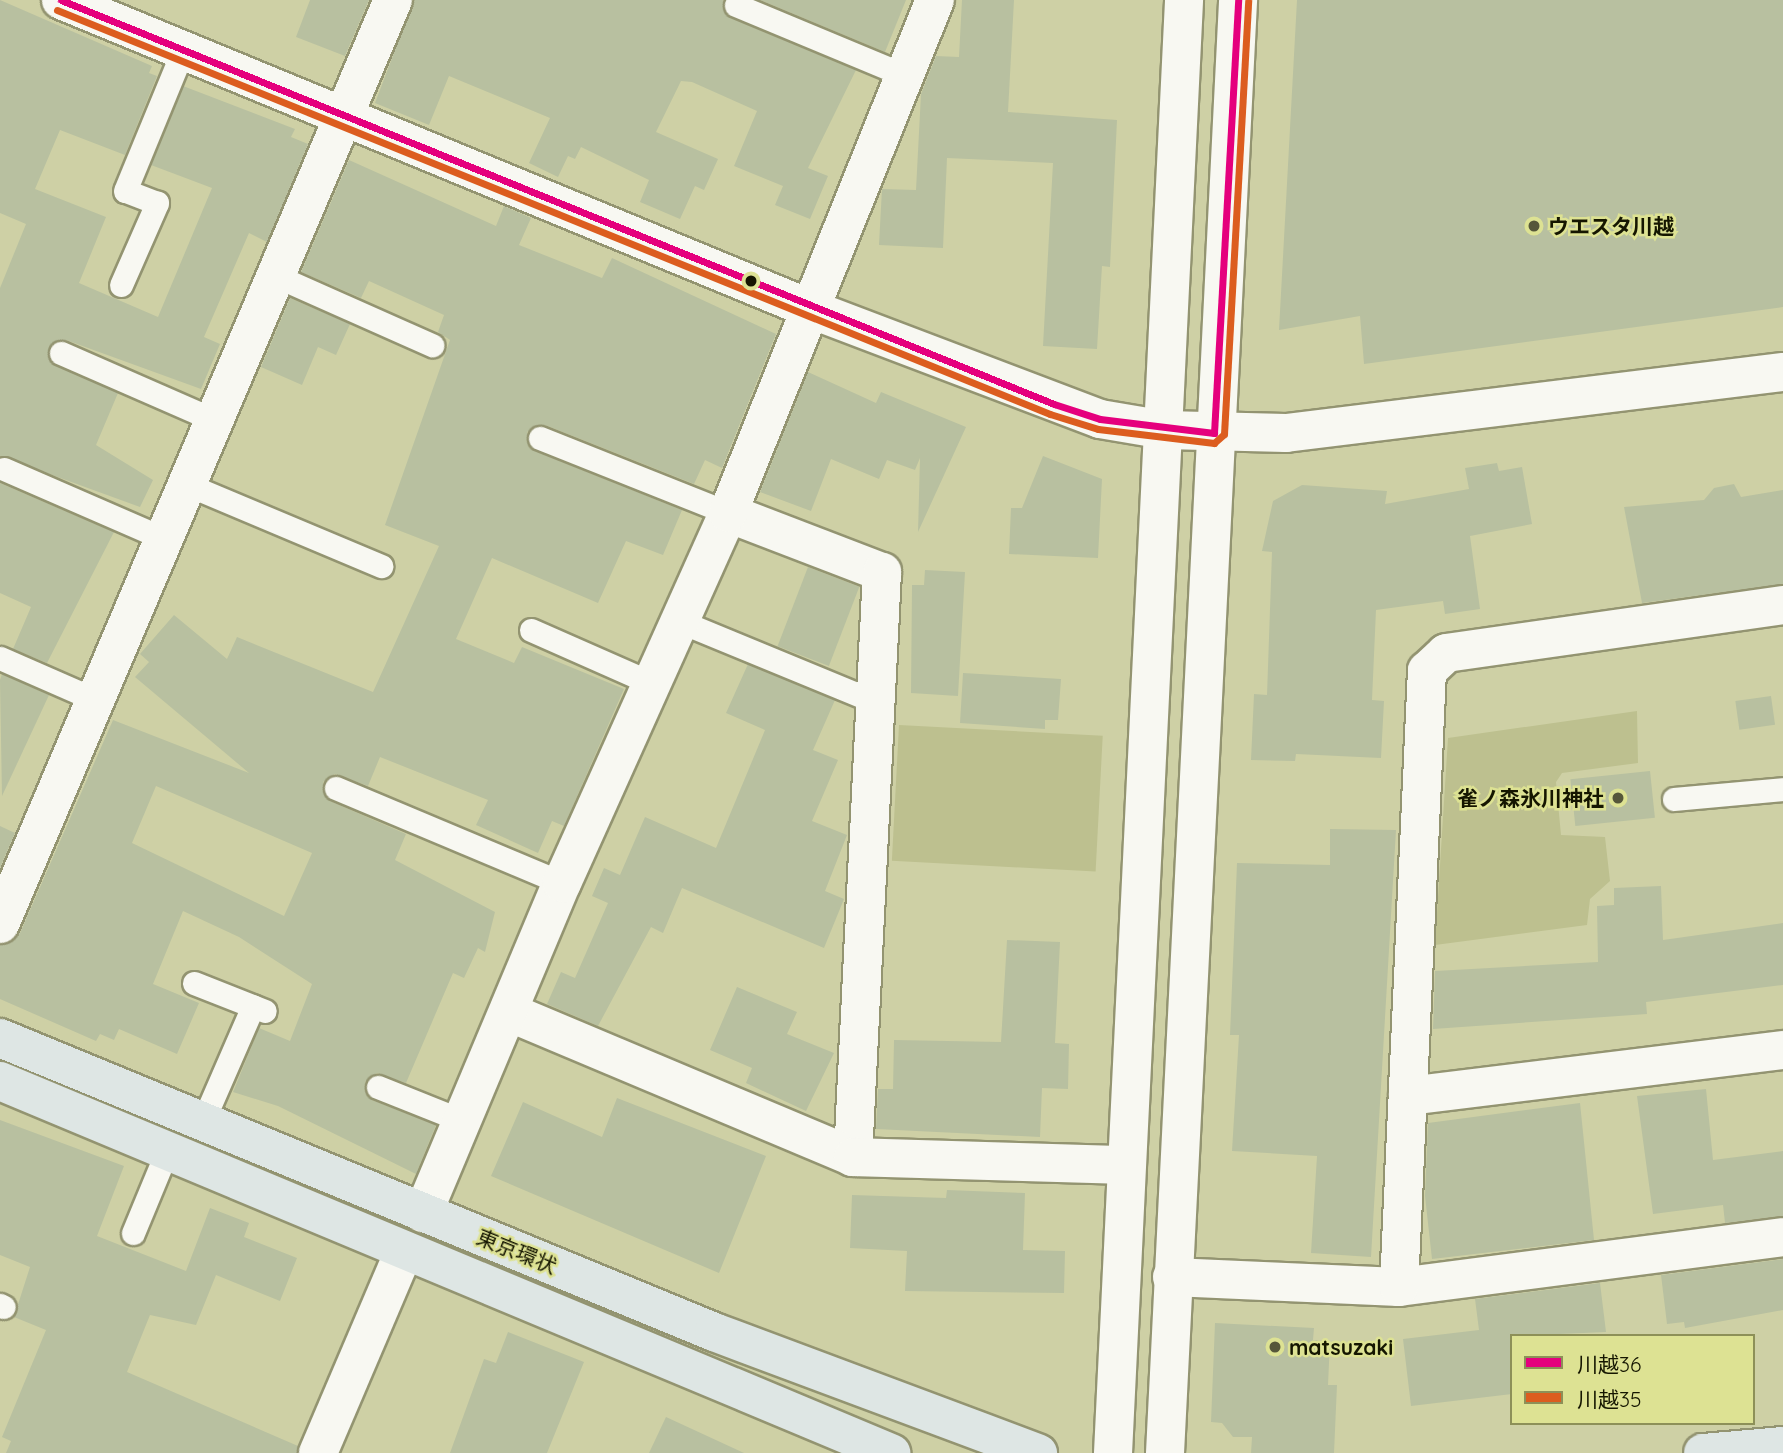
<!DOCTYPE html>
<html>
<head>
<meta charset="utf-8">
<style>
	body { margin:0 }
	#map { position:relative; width:1783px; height:1453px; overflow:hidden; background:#ced0a5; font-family:Quicksand,"Noto Sans JP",sans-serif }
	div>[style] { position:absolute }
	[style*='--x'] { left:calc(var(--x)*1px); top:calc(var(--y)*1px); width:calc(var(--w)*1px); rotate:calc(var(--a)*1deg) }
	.green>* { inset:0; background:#bdc08f; transform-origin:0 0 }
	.building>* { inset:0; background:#b8c0a0; transform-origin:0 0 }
	.roads { filter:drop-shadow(2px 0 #939471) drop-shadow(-2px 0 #939471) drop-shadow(0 2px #939471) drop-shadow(0 -2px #939471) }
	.service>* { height:23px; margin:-11.5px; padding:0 11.5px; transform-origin:11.5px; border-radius:11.5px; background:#f8f8f2 }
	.minor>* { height:38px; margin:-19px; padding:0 19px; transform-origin:19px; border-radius:19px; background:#f8f8f2 }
	.tertiary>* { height:38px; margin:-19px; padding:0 19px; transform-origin:19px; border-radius:19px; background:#f8f8f2 }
	.trunk>* { height:38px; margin:-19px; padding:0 19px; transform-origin:19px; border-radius:19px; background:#dee6e4 }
	.bus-1>* { height:7px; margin:-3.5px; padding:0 3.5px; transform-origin:3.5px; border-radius:3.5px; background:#e5007d }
	.bus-2>* { height:7px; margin:-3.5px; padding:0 3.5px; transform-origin:3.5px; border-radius:3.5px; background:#dc5d1f }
	.dots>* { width:19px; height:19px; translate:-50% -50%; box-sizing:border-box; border:4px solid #dde293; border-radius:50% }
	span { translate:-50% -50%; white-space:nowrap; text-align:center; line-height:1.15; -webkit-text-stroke:5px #dde293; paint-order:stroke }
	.poi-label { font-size:21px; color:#151600; font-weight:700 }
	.left { translate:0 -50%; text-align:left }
	.right { translate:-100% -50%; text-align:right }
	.street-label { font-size:21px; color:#151600 }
	.legend { position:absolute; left:1510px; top:1334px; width:245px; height:91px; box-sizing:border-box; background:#dde293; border:2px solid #8d9058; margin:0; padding:9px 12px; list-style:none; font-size:21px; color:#151600 }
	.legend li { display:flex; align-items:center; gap:14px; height:35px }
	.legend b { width:35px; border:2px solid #8d9058 }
</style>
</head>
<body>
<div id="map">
	<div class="green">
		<div style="clip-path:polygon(1637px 711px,1638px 763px,1562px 773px,1556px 782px,1561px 835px,1605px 837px,1610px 881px,1590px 899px,1587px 925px,1435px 945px,1448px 738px)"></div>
		<div style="left:899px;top:725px;width:204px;height:136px;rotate:3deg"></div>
	</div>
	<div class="building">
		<div style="clip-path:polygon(0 0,152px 66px,149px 73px,157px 76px,125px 155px,60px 130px,35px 189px,106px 217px,79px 283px,158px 317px,212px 188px,151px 165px,183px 86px,295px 129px,291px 137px,308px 144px,267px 242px,249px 233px,204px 337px,220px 344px,201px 389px,66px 340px,49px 347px,55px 365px,118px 393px,96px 445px,153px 480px,140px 507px,0 456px,0 288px,26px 224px,0 213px)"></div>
		<div style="clip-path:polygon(310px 0,369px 0,345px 56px,296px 37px)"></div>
		<div style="clip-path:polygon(414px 0,723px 0,731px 18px,856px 70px,808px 168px,828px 176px,810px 219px,775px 205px,783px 186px,734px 166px,757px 111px,692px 82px,681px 81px,656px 132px,718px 159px,704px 190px,695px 186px,680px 219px,640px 202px,649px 180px,581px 147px,575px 159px,568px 156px,558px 177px,529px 163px,550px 118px,449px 76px,429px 125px,375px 103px)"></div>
		<div style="clip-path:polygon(760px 0,906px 0,885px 52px)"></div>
		<div style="clip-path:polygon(962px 0,1014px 0,1008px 112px,1117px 120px,1110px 267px,1102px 266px,1097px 349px,1043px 346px,1053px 163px,947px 158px,943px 248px,879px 245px,882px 189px,916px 190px,921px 94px,936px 56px,959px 57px)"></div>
		<div style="clip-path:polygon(1297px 0,1783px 0,1783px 307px,1364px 364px,1360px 316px,1279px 330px)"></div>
		<div style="clip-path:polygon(evenodd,349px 160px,496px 226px,504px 206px,531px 218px,519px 245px,602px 278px,612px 258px,776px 334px,722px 468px,705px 460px,694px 484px,545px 425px,527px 432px,535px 451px,682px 510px,663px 555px,626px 541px,598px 603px,492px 558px,456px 639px,514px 663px,522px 647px,624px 689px,564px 826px,552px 821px,538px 853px,476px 825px,488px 800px,380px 757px,368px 786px,335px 774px,323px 782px,330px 801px,406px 834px,395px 860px,495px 912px,485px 952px,478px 948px,464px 978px,453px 973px,406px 1083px,377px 1073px,365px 1082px,372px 1100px,436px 1125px,416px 1174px,278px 1106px,233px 1092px,259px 1028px,290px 1041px,312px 984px,239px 937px,183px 911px,153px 984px,199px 1003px,177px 1054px,119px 1029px,114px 1040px,100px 1034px,96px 1041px,0 999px,0 945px,20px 933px,113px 720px,249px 773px,135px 677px,149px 662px,140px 654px,174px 615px,227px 659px,237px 637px,373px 692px,439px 546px,385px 525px,450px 340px,438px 332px,444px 315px,369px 281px,361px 298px,301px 272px,349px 160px,156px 786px,312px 853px,284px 916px,132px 843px,156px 786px)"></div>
		<div style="clip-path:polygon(290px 298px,350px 324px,336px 355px,318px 347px,302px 385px,261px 367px)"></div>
		<div style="clip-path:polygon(808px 372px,876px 403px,881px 392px,966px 427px,918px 532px,920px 458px,915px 470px,887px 460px,879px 479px,831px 459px,811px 511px,760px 492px)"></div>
		<div style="clip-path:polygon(1043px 456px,1102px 479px,1098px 558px,1009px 554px,1011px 508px,1022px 508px)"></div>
		<div style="clip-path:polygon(1497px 463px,1499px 471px,1522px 467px,1532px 524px,1470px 536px,1480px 609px,1445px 614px,1443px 601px,1376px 610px,1372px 700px,1384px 701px,1381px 758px,1296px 754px,1295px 761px,1251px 760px,1254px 694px,1267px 695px,1272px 552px,1262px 551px,1273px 501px,1302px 485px,1387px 491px,1385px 504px,1469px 489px,1465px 468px)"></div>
		<div style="clip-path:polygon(0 483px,114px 532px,47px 663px,13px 649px,31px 607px,0 593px)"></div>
		<div style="clip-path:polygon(1734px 484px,1741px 497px,1783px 490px,1783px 584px,1642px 603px,1624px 507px,1704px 500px,1714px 488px)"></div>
		<div style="left:808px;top:567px;width:55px;height:85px;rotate:21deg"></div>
		<div style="clip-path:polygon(925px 570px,965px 572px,958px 696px,911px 693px,912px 585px,924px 585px)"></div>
		<div style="clip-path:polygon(748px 664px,835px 700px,813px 750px,838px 760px,812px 821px,847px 835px,825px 891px,844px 899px,824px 948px,682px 888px,663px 933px,651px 927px,598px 1026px,547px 1004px,561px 972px,575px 978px,608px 903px,592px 896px,604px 868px,620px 875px,645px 817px,716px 848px,765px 730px,726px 713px)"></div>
		<div style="clip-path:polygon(963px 673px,1061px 679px,1058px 720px,1045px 720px,1045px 729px,960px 723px)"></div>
		<div style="clip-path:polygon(2px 674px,49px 695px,2px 796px,0 680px)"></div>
		<div style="left:1771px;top:696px;width:29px;height:36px;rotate:82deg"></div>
		<div style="left:1650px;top:771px;width:47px;height:80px;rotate:84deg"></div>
		<div style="clip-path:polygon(0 826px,15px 833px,0 868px)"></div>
		<div style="clip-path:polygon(1330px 829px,1396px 830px,1371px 1257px,1311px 1253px,1317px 1156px,1232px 1151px,1239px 1035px,1230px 1035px,1237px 863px,1330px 865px)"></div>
		<div style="clip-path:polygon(1661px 886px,1663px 940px,1783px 923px,1783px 985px,1646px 1002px,1647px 1014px,1433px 1029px,1435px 971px,1598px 962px,1597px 906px,1614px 905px,1614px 888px)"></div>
		<div style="clip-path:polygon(1007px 940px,1060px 942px,1055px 1043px,1069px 1044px,1068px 1089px,1042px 1088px,1040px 1137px,876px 1129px,878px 1089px,893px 1089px,894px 1040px,1001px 1042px)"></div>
		<div style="clip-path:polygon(737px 987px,797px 1012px,787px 1034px,834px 1053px,806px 1111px,746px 1083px,752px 1068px,710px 1050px)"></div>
		<div style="clip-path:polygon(1706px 1089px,1713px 1160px,1783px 1151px,1783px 1216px,1725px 1223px,1723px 1205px,1653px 1214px,1637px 1096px)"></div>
		<div style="clip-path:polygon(617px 1098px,766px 1156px,719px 1273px,491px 1176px,523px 1102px,602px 1137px)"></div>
		<div style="clip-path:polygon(1580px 1103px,1594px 1240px,1432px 1259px,1425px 1196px,1428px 1123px)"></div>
		<div style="clip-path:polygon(0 1120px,124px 1166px,97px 1236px,186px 1271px,210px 1208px,249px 1223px,244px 1237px,297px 1258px,280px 1301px,216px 1275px,196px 1325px,150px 1315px,127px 1372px,298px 1446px,297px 1453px,6px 1453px,11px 1441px,2px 1437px,46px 1330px,14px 1317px,30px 1267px,0 1255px)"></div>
		<div style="clip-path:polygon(947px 1190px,1025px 1193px,1023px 1250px,1065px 1251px,1064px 1293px,905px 1291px,907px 1251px,850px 1248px,852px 1195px,946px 1198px)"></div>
		<div style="clip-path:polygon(1783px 1259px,1783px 1310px,1685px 1328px,1684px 1322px,1667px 1324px,1661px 1275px)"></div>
		<div style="clip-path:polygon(1600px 1283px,1606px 1332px,1512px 1336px,1512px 1394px,1411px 1406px,1403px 1339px,1479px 1330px,1475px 1299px)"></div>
		<div style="clip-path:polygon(1215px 1323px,1314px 1328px,1313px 1340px,1330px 1341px,1328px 1385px,1337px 1385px,1334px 1453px,1251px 1453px,1252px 1437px,1233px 1437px,1222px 1423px,1211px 1422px)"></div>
		<div style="clip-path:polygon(508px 1332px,584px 1362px,547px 1453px,450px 1453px,484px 1359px,496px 1363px)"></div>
		<div style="clip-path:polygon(666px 1417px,744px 1453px,649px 1453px)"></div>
	</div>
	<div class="roads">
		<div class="service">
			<div style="--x:736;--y:5;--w:182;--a:22.6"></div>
			<div style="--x:276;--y:276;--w:171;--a:23.9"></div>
			<div style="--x:121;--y:285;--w:90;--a:-66.3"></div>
			<div style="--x:157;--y:203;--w:34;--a:-159"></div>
			<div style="--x:125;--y:191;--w:152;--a:-67.6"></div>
			<div style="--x:61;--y:353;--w:167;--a:23.6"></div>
			<div style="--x:540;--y:438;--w:202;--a:21.7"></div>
			<div style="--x:4;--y:469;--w:173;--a:23.5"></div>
			<div style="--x:186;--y:484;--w:212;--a:22.8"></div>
			<div style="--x:679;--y:621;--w:213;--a:22.4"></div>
			<div style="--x:531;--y:630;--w:131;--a:23.8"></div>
			<div style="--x:0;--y:658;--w:103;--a:23.6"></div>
			<div style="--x:336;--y:788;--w:245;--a:22.8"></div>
			<div style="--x:1674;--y:799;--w:109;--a:-5.2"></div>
			<div style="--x:194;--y:983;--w:76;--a:21.5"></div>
			<div style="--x:378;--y:1087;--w:92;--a:21.8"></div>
			<div style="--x:203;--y:1121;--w:125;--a:-66.5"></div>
			<div style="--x:133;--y:1233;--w:89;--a:-67.5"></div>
			<div style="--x:0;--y:1305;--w:4;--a:27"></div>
		</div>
		<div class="minor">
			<div style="--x:728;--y:513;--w:165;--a:21"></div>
			<div style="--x:882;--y:572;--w:586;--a:92.84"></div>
			<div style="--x:0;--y:924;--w:1004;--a:-66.96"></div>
			<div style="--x:511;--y:1013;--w:371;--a:22.8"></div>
			<div style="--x:853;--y:1157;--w:272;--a:1.7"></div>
			<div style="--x:1408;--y:1096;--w:378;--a:-7"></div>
			<div style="--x:423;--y:1213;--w:358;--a:-67.2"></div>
			<div style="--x:562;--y:883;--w:406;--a:-65.8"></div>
			<div style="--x:728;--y:513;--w:553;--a:-68.03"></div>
			<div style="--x:1172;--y:1277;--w:227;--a:2.5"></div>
			<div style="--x:1399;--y:1287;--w:387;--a:-7.4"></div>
			<div style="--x:1399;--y:1287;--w:617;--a:-87.4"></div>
			<div style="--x:1427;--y:671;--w:26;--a:-43"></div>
			<div style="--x:1446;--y:653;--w:340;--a:-8.1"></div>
			<div style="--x:318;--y:1453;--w:220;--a:-66.9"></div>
		</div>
		<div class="tertiary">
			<div style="--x:61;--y:0;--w:813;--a:22.4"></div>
			<div style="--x:813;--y:310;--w:307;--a:20.8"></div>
			<div style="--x:1100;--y:419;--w:66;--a:9.6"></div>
			<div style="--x:1165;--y:430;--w:121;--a:1.4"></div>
			<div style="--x:1286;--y:433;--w:501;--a:-7"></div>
			<div style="--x:1113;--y:1453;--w:1455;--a:-87.2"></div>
			<div style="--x:1165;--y:1453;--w:1455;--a:-87.12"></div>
		</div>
		<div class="trunk">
			<div style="--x:0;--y:1038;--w:772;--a:22.38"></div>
			<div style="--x:714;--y:1332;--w:346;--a:20.5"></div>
			<div style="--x:0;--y:1081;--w:966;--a:22.66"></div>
			<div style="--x:1703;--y:1453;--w:80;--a:-5"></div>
		</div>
	</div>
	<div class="bus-1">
		<div style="--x:61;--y:0;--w:1072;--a:22.14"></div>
		<div style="--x:1054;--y:404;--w:48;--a:18.1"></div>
		<div style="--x:1100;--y:419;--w:115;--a:7"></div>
		<div style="--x:1214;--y:433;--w:434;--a:-86.8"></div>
	</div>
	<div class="bus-2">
		<div style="--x:57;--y:10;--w:1072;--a:22.14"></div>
		<div style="--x:1050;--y:414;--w:50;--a:17.4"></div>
		<div style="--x:1098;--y:429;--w:117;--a:6.9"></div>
		<div style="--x:1214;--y:443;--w:13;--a:-42"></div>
		<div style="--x:1224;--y:434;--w:434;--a:-86.8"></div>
	</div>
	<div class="dots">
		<div style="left:1534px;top:226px;background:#56573a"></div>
		<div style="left:751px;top:281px;background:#151600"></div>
		<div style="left:1618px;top:798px;background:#56573a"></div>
		<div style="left:1275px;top:1347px;background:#56573a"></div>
	</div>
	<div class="poi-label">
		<span class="left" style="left:1548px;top:226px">ウエスタ川越</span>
		<span class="right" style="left:1604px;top:798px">雀ノ森氷川神社</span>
		<span class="left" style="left:1289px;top:1347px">matsuzaki</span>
	</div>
	<div class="street-label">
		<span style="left:517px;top:1251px;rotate:22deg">東京環状</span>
	</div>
	<ul class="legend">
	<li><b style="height:9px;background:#e5007d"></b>川越36</li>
	<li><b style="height:9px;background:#dc5d1f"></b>川越35</li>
	</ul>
</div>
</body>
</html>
